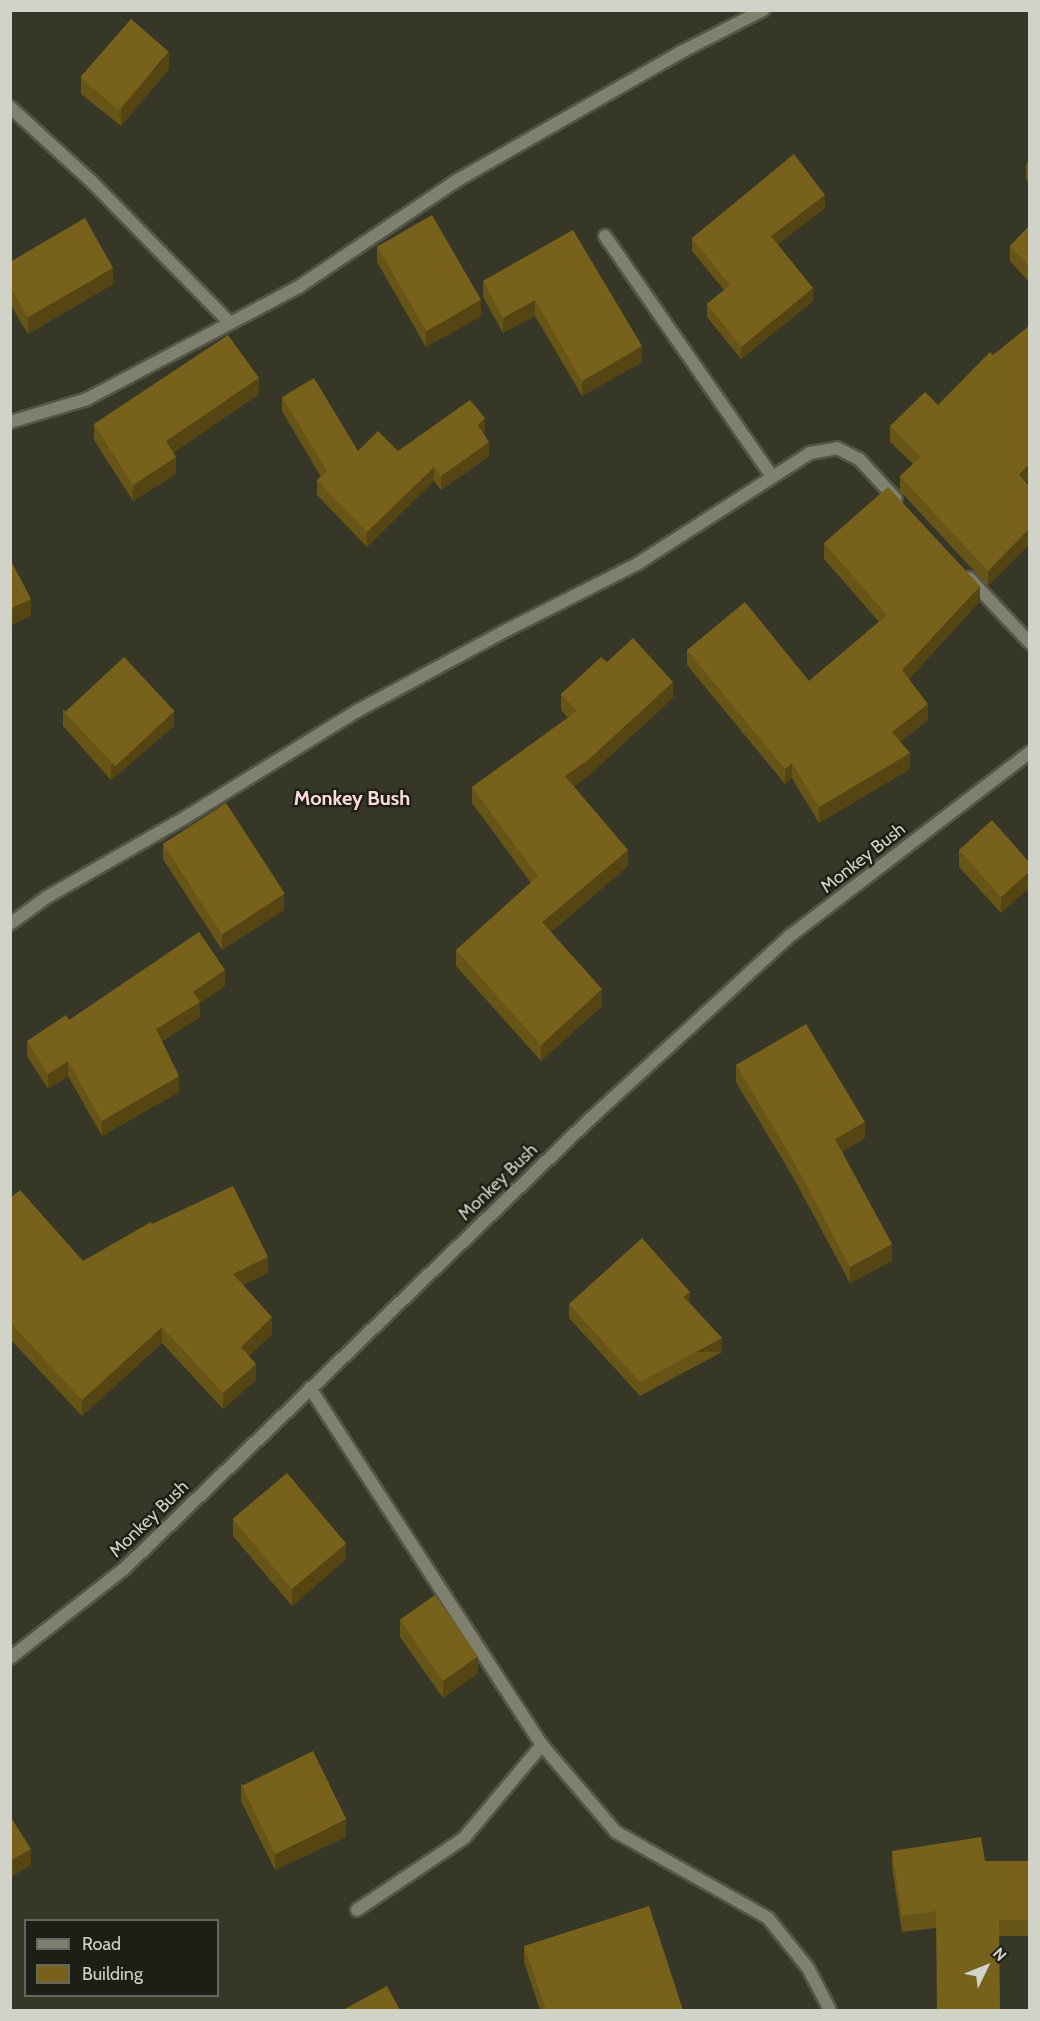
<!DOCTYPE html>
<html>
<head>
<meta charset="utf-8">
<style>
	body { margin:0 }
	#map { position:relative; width:1040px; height:2021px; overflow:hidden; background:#363726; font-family:Cabin,sans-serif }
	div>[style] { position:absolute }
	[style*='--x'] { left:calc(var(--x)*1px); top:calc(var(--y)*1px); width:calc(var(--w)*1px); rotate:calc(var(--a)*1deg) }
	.roads { filter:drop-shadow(2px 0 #545546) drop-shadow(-2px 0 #545546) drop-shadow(0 2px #545546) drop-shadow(0 -2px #545546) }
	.minor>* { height:12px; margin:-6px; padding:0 6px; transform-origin:6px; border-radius:6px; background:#7f816e }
	.wall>* { inset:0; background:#675417 }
	.shaded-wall>* { inset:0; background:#544513; transform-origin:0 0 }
	.building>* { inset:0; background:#78621b; transform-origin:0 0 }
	span { translate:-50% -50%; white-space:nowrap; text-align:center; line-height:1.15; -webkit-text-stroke:4.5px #1d1e16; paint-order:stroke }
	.street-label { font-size:18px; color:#d1d2c8 }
	.neighbourhood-label { font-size:20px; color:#fdd9dd; font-weight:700 }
	.frame { position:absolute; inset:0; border:12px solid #d1d2c8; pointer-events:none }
	.legend { position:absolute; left:24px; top:1919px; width:195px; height:78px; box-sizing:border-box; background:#1d1e16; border:2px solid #65665d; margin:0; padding:8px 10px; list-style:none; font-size:18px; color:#d1d2c8 }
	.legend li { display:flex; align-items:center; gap:12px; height:30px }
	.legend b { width:30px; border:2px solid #65665d }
	.north { position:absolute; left:956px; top:1937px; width:60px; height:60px; -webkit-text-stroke:4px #1d1e16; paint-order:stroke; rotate:47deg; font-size:16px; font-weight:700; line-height:24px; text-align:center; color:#d1d2c8 }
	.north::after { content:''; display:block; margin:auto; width:21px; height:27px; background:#d1d2c8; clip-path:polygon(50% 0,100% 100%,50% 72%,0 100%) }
</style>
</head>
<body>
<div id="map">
	<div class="roads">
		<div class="minor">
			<div style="--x:10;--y:107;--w:110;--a:42.4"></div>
			<div style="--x:91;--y:181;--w:197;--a:45.6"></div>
			<div style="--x:605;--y:236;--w:292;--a:55.2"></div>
			<div style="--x:10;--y:422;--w:80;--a:-16.6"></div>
			<div style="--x:87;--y:399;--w:241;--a:-27.9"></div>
			<div style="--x:300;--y:286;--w:188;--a:-33.9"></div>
			<div style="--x:456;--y:181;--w:262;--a:-29.8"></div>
			<div style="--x:683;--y:51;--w:90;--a:-27.1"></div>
			<div style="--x:969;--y:578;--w:89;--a:46.8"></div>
			<div style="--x:10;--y:924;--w:46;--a:-36.1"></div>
			<div style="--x:47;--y:897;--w:160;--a:-29.9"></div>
			<div style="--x:186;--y:817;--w:201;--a:-31.8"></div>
			<div style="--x:357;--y:711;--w:170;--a:-28.4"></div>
			<div style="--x:507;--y:630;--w:146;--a:-26.9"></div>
			<div style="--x:637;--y:564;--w:206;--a:-32.7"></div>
			<div style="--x:810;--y:453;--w:27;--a:-10"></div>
			<div style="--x:837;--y:448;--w:25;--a:27"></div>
			<div style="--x:859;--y:459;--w:54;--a:47.2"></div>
			<div style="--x:310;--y:1388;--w:426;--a:57"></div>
			<div style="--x:542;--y:1745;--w:114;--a:49.6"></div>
			<div style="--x:616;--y:1832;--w:175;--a:29.5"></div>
			<div style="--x:768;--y:1918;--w:64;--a:51.3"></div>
			<div style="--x:808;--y:1968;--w:47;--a:62.4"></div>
			<div style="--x:10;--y:1658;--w:145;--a:-38"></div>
			<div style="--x:124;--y:1569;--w:648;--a:-44"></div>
			<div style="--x:590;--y:1119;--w:273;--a:-42.5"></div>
			<div style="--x:791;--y:935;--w:301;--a:-37.4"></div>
			<div style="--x:357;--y:1910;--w:129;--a:-33.9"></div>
			<div style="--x:464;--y:1838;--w:121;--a:-50"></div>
		</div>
	</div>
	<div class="wall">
		<div style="clip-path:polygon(169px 69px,121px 126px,81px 94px,81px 77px)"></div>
		<div style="clip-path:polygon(1029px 161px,1029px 183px,1026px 179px,1026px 164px)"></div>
		<div style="clip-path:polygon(825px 208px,778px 244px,813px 301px,741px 359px,707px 317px,707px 304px,724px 290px,692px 251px,692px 238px)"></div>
		<div style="clip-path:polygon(1029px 226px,1029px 282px,1010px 261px,1010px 246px)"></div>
		<div style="clip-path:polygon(573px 230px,642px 362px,582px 396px,535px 316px,503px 333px,483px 297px,483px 281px)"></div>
		<div style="clip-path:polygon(377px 245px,481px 316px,426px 347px,377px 262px)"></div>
		<div style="clip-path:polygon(10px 262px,113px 284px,28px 334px,10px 304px)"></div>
		<div style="clip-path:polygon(259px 394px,173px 453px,176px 474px,133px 501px,94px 440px,94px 424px)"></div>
		<div style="clip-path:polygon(282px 397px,358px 451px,398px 451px,485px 433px,484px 434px,489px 456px,441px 490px,434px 481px,367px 547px,317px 495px,317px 480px,321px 477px,282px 411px)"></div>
		<div style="clip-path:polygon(938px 405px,1029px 479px,1026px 482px,988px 586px,900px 491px,900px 476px,913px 464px,890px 442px,890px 426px)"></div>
		<div style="clip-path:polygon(824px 543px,980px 601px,909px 679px,928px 720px,900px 742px,910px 769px,819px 823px,792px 778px,785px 784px,687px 665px,687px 650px,809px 681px,879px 622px,824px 559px)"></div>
		<div style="clip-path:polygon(607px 662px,673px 698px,588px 776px,574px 786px,628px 866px,551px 932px,602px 1006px,541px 1061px,456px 966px,456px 950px,531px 883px,472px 803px,472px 787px,568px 718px,561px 710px,561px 694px)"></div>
		<div style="clip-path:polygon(63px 710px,174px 726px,111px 780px,63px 726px)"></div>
		<div style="clip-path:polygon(163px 843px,284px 910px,222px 950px,163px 859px)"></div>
		<div style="clip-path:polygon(959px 850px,1029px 862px,1029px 888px,1001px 913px,959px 867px)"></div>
		<div style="clip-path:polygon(225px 986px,200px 1003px,200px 1017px,162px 1041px,179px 1092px,102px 1136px,68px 1076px,48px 1089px,27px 1056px,27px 1041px,69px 1020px)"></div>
		<div style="clip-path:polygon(736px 1065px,865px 1138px,842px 1152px,892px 1261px,850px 1283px,793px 1177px,736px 1082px)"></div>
		<div style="clip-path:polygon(10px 1198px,83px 1261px,152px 1224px,268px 1273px,243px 1285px,272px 1334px,249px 1356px,256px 1380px,223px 1409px,162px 1343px,82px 1416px,10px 1339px)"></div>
		<div style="clip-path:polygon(569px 1304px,690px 1304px,722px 1352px,640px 1396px,569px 1318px)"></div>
		<div style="clip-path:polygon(233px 1519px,346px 1559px,292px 1606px,233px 1536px)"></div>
		<div style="clip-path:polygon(400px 1620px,478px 1673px,443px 1698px,400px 1637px)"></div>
		<div style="clip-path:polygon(241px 1784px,346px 1837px,275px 1870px,241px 1801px)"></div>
		<div style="clip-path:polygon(892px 1851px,985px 1861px,1029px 1861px,1029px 1936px,999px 1936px,936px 1928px,902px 1932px,892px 1867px)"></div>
		<div style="clip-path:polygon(524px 1946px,683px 2010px,540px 2010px,524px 1962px)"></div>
	</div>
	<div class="shaded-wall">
		<div style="clip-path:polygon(169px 52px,169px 69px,121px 126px,121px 109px)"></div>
		<div style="clip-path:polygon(825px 195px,825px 208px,771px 249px,771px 236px)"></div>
		<div style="clip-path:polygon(113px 268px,113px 284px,28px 334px,28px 317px)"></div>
		<div style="clip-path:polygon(813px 288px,813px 301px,741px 359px,741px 347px)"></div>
		<div style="clip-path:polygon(481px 300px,481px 316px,426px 347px,426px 331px)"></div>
		<div style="clip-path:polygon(535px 300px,535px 316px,503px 333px,503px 318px)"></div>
		<div style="clip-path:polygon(642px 346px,642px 362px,582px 396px,582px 381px)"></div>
		<div style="clip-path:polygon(259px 378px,259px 394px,166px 458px,166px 441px)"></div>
		<div style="clip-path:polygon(485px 418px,485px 433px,478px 440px,478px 425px)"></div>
		<div style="clip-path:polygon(489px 442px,489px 456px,441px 490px,441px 476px)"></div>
		<div style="clip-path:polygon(176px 457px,176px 474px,133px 501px,133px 485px)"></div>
		<div style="clip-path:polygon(1029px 464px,1029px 479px,1019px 490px,1019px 475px)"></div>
		<div style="clip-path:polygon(434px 467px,434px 481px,367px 547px,367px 532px)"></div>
		<div style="clip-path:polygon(1029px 529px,1029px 545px,988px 586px,988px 571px)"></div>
		<div style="clip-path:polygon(980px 586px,980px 601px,902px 686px,902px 670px)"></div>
		<div style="clip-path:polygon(31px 599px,31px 616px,10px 626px,10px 609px)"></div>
		<div style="clip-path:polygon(673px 682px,673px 698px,588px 776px,565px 792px,565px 776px)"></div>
		<div style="clip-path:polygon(928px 704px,928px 720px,892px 748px,892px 732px)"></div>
		<div style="clip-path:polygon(174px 711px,174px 726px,111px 780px,111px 765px)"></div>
		<div style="clip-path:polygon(910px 753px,910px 769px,819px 823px,819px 807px)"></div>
		<div style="clip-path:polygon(792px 763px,792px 778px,785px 784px,785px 769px)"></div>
		<div style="clip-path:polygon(628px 850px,628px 866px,542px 939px,542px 922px)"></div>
		<div style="clip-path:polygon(1029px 872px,1029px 888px,1001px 913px,1001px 897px)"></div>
		<div style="clip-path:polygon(284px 894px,284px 910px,222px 950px,222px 934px)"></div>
		<div style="clip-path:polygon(225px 970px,225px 986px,200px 1003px,200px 1017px,156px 1044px,156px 1029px,193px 992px)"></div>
		<div style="clip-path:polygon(602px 989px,602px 1006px,541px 1061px,541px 1045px)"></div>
		<div style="clip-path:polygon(68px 1061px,68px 1076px,48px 1089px,48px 1074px)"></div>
		<div style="clip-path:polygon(179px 1076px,179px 1092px,102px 1136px,102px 1121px)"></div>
		<div style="clip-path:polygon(865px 1122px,865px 1138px,835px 1156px,835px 1139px)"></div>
		<div style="clip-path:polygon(892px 1244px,892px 1261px,850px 1283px,850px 1267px)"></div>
		<div style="clip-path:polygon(268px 1257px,268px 1273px,233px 1290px,233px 1274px)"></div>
		<div style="clip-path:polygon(690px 1292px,690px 1307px,684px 1297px)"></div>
		<div style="clip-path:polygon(272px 1317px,272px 1334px,241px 1363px,241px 1347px)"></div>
		<div style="clip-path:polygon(162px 1327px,162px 1343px,82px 1416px,82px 1400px)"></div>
		<div style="left:722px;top:1338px;width:14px;height:93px;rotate:90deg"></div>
		<div style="clip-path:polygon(256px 1364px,256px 1380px,223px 1409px,223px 1393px)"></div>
		<div style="clip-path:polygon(346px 1543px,346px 1559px,292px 1606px,292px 1589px)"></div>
		<div style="clip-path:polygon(478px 1657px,478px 1673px,443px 1698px,443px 1681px)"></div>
		<div style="clip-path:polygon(346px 1820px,346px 1837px,275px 1870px,275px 1854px)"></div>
		<div style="clip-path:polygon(31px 1849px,31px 1865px,10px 1878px,10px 1861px)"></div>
	</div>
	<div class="building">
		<div style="left:131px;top:19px;width:50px;height:77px;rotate:41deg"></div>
		<div style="clip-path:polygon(794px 154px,825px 195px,771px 236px,813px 288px,741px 347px,707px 304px,730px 285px,692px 238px)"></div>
		<div style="left:432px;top:215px;width:98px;height:63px;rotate:60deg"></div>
		<div style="clip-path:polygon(85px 218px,113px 268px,28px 317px,10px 287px,10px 262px)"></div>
		<div style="clip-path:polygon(1029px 226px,1029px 266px,1010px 246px)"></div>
		<div style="clip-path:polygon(573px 230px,642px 346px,582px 381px,535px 300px,503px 318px,483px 281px)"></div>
		<div style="clip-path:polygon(1029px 326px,1029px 464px,1019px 475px,1029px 486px,1029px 529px,988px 571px,900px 476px,921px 457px,890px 426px,925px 392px,938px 405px,990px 352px,993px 355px)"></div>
		<div style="clip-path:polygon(228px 335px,259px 378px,166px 441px,176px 457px,133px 485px,94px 424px)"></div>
		<div style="clip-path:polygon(314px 378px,358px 451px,378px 431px,398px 451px,470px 400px,485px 418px,478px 425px,489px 442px,441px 476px,434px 467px,367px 532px,317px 480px,327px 471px,282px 397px)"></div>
		<div style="clip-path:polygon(888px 487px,980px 586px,902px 670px,928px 704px,892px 732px,910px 753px,819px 807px,792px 763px,785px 769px,687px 650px,745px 602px,809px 681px,887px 615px,824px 543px)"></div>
		<div style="clip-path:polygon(10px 559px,31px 599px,10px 609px)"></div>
		<div style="clip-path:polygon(633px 638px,673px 682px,588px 760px,565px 776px,628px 850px,542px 922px,602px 989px,541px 1045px,456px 950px,538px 876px,472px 787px,577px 711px,561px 694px,601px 657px,607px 662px)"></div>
		<div style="left:124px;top:657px;width:74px;height:81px;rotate:47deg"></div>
		<div style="left:226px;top:803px;width:108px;height:75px;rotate:57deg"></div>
		<div style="clip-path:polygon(992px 820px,1029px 862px,1029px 872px,1001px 897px,959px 850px)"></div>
		<div style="clip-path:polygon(199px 932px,225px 970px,193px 992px,200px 1002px,156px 1029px,179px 1076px,102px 1121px,68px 1061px,48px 1074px,27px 1041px,66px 1015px,69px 1020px)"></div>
		<div style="clip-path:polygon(806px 1024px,865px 1122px,835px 1139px,892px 1244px,850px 1267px,793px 1160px,736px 1065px)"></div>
		<div style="clip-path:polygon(233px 1186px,268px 1257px,233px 1274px,272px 1317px,241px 1347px,256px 1364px,223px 1393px,162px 1327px,82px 1400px,10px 1322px,10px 1198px,20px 1190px,83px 1261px,151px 1222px,152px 1224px)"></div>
		<div style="clip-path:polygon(642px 1238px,690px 1292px,684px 1297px,722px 1338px,640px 1382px,569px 1304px)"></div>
		<div style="left:287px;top:1473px;width:92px;height:71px;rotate:50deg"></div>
		<div style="left:435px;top:1595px;width:75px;height:43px;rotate:55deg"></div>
		<div style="left:313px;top:1751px;width:76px;height:79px;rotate:64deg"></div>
		<div style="clip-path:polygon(10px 1816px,31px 1849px,10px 1861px)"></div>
		<div style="clip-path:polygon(981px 1837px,985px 1861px,1029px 1861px,1029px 1920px,999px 1920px,1000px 2010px,937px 2010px,936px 1911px,902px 1916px,892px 1851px)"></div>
		<div style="clip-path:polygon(649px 1906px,683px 2010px,546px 2010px,524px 1946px)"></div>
		<div style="clip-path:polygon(387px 1986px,400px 2010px,343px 2010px)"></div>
	</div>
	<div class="street-label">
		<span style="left:863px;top:858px;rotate:-38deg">Monkey Bush</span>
		<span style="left:498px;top:1182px;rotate:-44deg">Monkey Bush</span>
		<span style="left:149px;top:1519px;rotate:-44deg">Monkey Bush</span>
	</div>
	<div class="neighbourhood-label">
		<span style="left:352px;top:798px">Monkey Bush</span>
	</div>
	<div class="frame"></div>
	<ul class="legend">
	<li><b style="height:8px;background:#7f816e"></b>Road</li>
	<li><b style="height:16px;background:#78621b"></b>Building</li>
	</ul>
	<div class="north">N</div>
</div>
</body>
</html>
